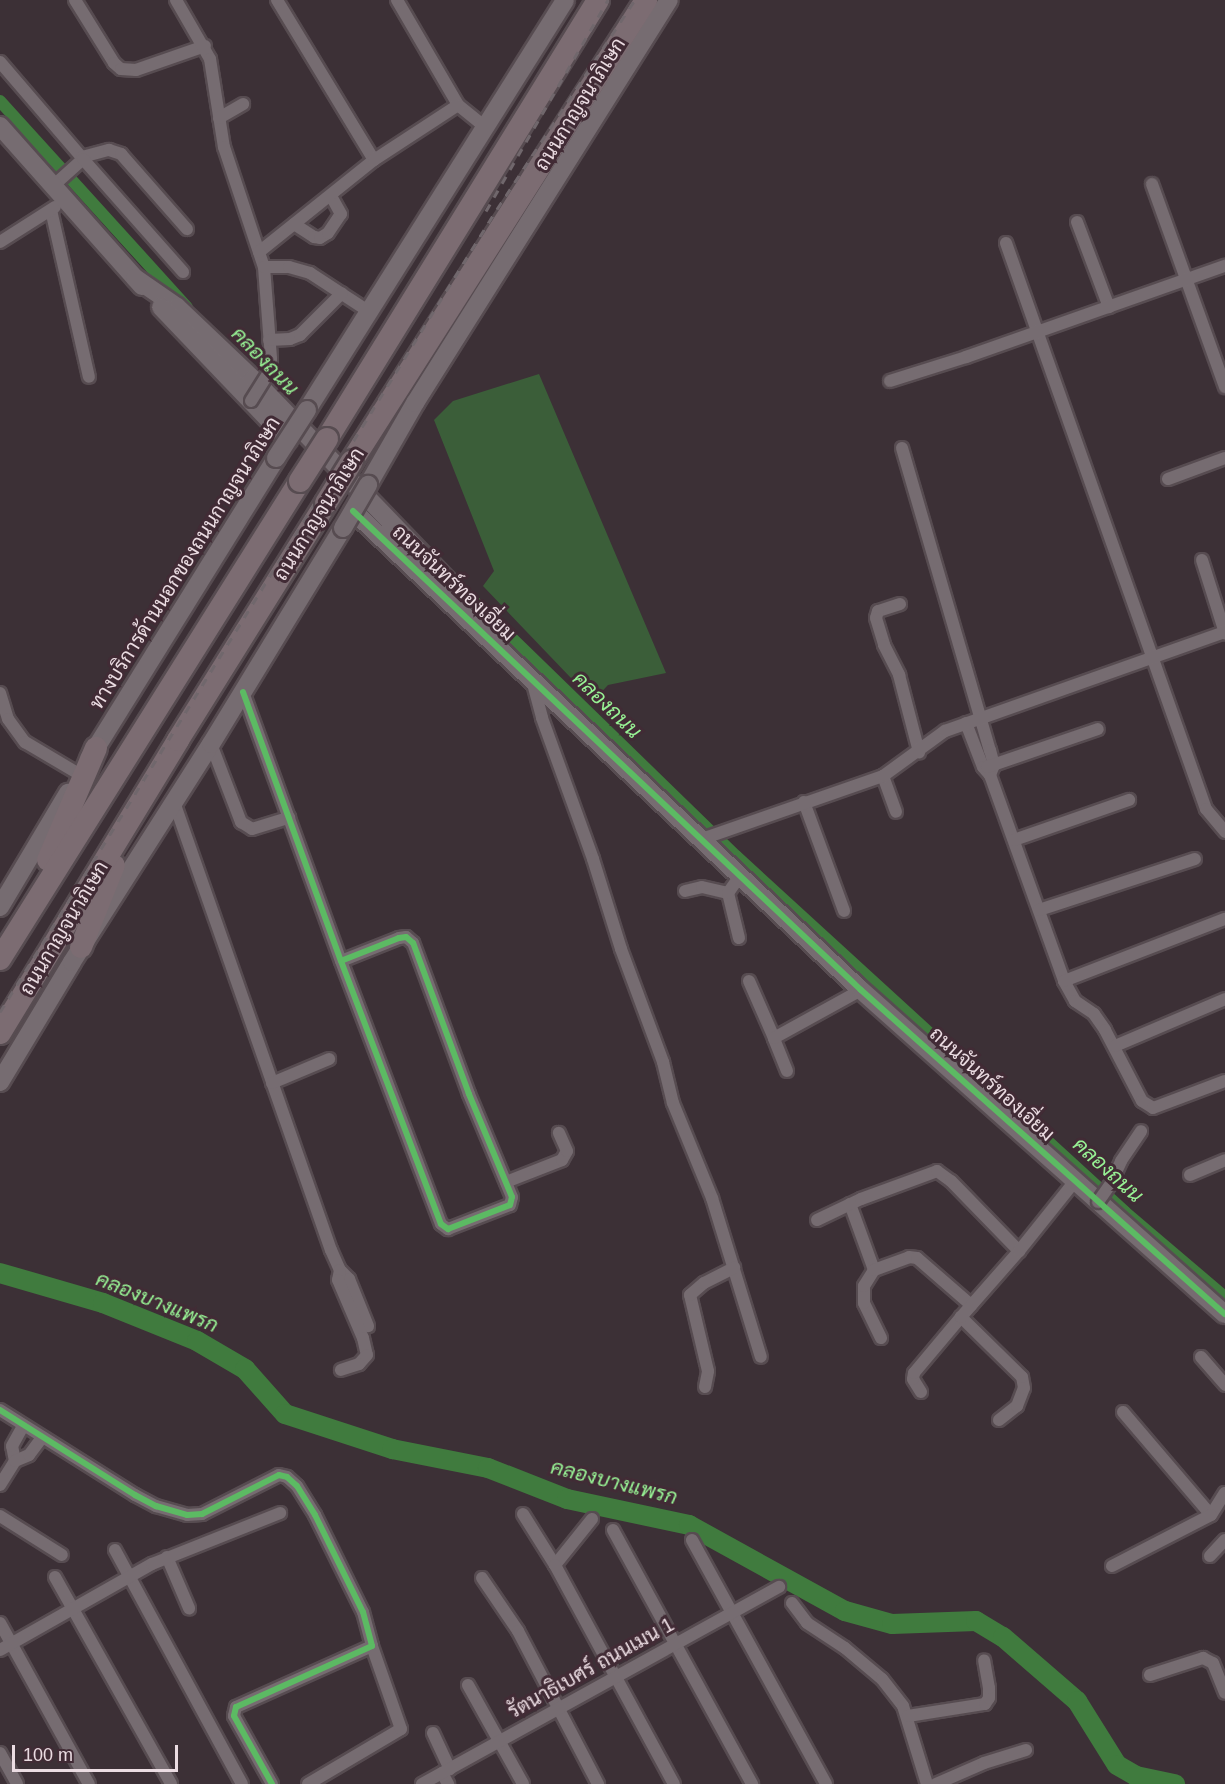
<!DOCTYPE html>
<html>
<head>
<meta charset="utf-8">
<style>
	body { margin:0 }
	#map { position:relative; width:1225px; height:1784px; overflow:hidden; background:#3c3036; font-family:Helvetica,Sarabun,sans-serif }
	div>[style] { position:absolute }
	[style*='--x'] { left:calc(var(--x)*1px); top:calc(var(--y)*1px); width:calc(var(--w)*1px); rotate:calc(var(--a)*1deg) }
	.green>* { inset:0; background:#3b5e39 }
	.canal>* { height:12px; margin:-6px; padding:0 6px; transform-origin:6px; border-radius:6px; background:#407b3e }
	.river>* { height:20px; margin:-10px; padding:0 10px; transform-origin:10px; border-radius:10px; background:#407b3e }
	.roads { filter:drop-shadow(2px 0 #574c51) drop-shadow(-2px 0 #574c51) drop-shadow(0 2px #574c51) drop-shadow(0 -2px #574c51) }
	.street>* { height:12px; margin:-6px; padding:0 6px; transform-origin:6px; border-radius:6px; background:#766c71 }
	.secondary>* { height:18px; margin:-9px; padding:0 9px; transform-origin:9px; border-radius:9px; background:#766c71 }
	.highway>* { height:22px; margin:-11px; padding:0 11px; transform-origin:11px; border-radius:11px; background:#7c6c72 }
	.rail>* { height:3px; margin-top:-1.5px; transform-origin:0; background:repeating-linear-gradient(90deg,#70676c 0 8px,transparent 0 16px) }
	.bridges { filter:drop-shadow(2px 0 #574c51) drop-shadow(-2px 0 #574c51) drop-shadow(0 2px #574c51) drop-shadow(0 -2px #574c51) }
	.street-bridge>* { height:12px; margin:-6px; padding:0 6px; transform-origin:6px; border-radius:6px; background:#766c71 }
	.secondary-bridge>* { height:18px; margin:-9px; padding:0 9px; transform-origin:9px; border-radius:9px; background:#766c71 }
	.highway-bridge>* { height:22px; margin:-11px; padding:0 11px; transform-origin:11px; border-radius:11px; background:#7c6c72 }
	.cycleway>* { height:6px; margin:-3px; padding:0 3px; transform-origin:3px; border-radius:3px; background:#5cba63 }
	span { translate:-50% -50%; white-space:nowrap; text-align:center; line-height:1.15; -webkit-text-stroke:6px #412b35; paint-order:stroke }
	.street-label { font-size:20px; color:#ebdce2 }
	.water-label { font-size:21px; color:#97f194; font-style:italic }
	.scale { position:absolute; left:12px; top:1745px; width:166px; height:27px; box-sizing:border-box; border:3px solid #ebdce2; border-top:0; padding-left:8px; font-size:18px; line-height:21px; white-space:nowrap; color:#ebdce2; -webkit-text-stroke:4px #412b35; paint-order:stroke }
</style>
</head>
<body>
<div id="map">
	<div class="green">
		<div style="clip-path:polygon(539px 374px,666px 673px,608px 685px,593px 701px,483px 586px,494px 571px,434px 420px,453px 401px)"></div>
	</div>
	<div class="canal">
		<div style="--x:0;--y:101;--w:278;--a:47.8"></div>
		<div style="--x:448;--y:576;--w:402;--a:44.2"></div>
		<div style="--x:736;--y:856;--w:527;--a:42.46"></div>
		<div style="--x:1125;--y:1212;--w:131;--a:40.4"></div>
	</div>
	<div class="river">
		<div style="--x:0;--y:1273;--w:107;--a:16.2"></div>
		<div style="--x:103;--y:1303;--w:101;--a:22"></div>
		<div style="--x:197;--y:1341;--w:56;--a:30.3"></div>
		<div style="--x:245;--y:1369;--w:60;--a:48.4"></div>
		<div style="--x:285;--y:1414;--w:113;--a:18.1"></div>
		<div style="--x:392;--y:1449;--w:98;--a:11.2"></div>
		<div style="--x:488;--y:1468;--w:85;--a:21.4"></div>
		<div style="--x:567;--y:1499;--w:125;--a:12"></div>
		<div style="--x:689;--y:1525;--w:178;--a:28.9"></div>
		<div style="--x:845;--y:1611;--w:49;--a:15.5"></div>
		<div style="--x:892;--y:1624;--w:84;--a:-2"></div>
		<div style="--x:976;--y:1621;--w:31;--a:31"></div>
		<div style="--x:1003;--y:1637;--w:98;--a:40.9"></div>
		<div style="--x:1077;--y:1701;--w:75;--a:58"></div>
		<div style="--x:1117;--y:1765;--w:22;--a:30"></div>
		<div style="--x:1136;--y:1776;--w:40;--a:12"></div>
	</div>
	<div class="roads">
		<div class="street">
			<div style="--x:75;--y:0;--w:74;--a:58.2"></div>
			<div style="--x:114;--y:63;--w:9;--a:41"></div>
			<div style="--x:121;--y:69;--w:15;--a:4"></div>
			<div style="--x:136;--y:70;--w:73;--a:-19.2"></div>
			<div style="--x:176;--y:0;--w:68;--a:60"></div>
			<div style="--x:210;--y:59;--w:89;--a:81"></div>
			<div style="--x:224;--y:147;--w:126;--a:71.6"></div>
			<div style="--x:264;--y:267;--w:92;--a:85.6"></div>
			<div style="--x:271;--y:359;--w:15;--a:101"></div>
			<div style="--x:277;--y:0;--w:187;--a:58.8"></div>
			<div style="--x:397;--y:0;--w:121;--a:59.8"></div>
			<div style="--x:458;--y:105;--w:33;--a:39"></div>
			<div style="--x:0;--y:62;--w:128;--a:49.4"></div>
			<div style="--x:83;--y:159;--w:40;--a:138"></div>
			<div style="--x:219;--y:118;--w:28;--a:-30"></div>
			<div style="--x:82;--y:157;--w:28;--a:-15"></div>
			<div style="--x:109;--y:150;--w:13;--a:18"></div>
			<div style="--x:121;--y:154;--w:100;--a:48.7"></div>
			<div style="--x:83;--y:159;--w:151;--a:48.5"></div>
			<div style="--x:1152;--y:184;--w:216;--a:70.2"></div>
			<div style="--x:51;--y:210;--w:171;--a:77.2"></div>
			<div style="--x:1077;--y:222;--w:91;--a:69.4"></div>
			<div style="--x:294;--y:224;--w:24;--a:33"></div>
			<div style="--x:314;--y:237;--w:6;--a:9"></div>
			<div style="--x:320;--y:238;--w:9;--a:-32"></div>
			<div style="--x:328;--y:233;--w:23;--a:-56"></div>
			<div style="--x:341;--y:214;--w:21;--a:-119"></div>
			<div style="--x:0;--y:242;--w:65;--a:-32.5"></div>
			<div style="--x:1006;--y:243;--w:600;--a:70.54"></div>
			<div style="--x:1206;--y:809;--w:30;--a:50"></div>
			<div style="--x:259;--y:252;--w:147;--a:-38.7"></div>
			<div style="--x:374;--y:160;--w:100;--a:-33.2"></div>
			<div style="--x:264;--y:267;--w:25;--a:0"></div>
			<div style="--x:289;--y:267;--w:22;--a:16"></div>
			<div style="--x:310;--y:273;--w:69;--a:33.2"></div>
			<div style="--x:269;--y:340;--w:21;--a:-3"></div>
			<div style="--x:290;--y:339;--w:11;--a:-22"></div>
			<div style="--x:300;--y:335;--w:59;--a:-45"></div>
			<div style="--x:890;--y:381;--w:80;--a:-17.5"></div>
			<div style="--x:966;--y:357;--w:275;--a:-19.4"></div>
			<div style="--x:902;--y:448;--w:315;--a:73.8"></div>
			<div style="--x:990;--y:750;--w:16;--a:75"></div>
			<div style="--x:994;--y:765;--w:11;--a:112"></div>
			<div style="--x:1168;--y:479;--w:61;--a:-20.2"></div>
			<div style="--x:1202;--y:560;--w:77;--a:72.5"></div>
			<div style="--x:900;--y:604;--w:23;--a:162"></div>
			<div style="--x:878;--y:611;--w:7;--a:106"></div>
			<div style="--x:876;--y:618;--w:28;--a:73"></div>
			<div style="--x:884;--y:645;--w:34;--a:63"></div>
			<div style="--x:899;--y:675;--w:80;--a:75.4"></div>
			<div style="--x:532;--y:680;--w:39;--a:75"></div>
			<div style="--x:542;--y:718;--w:150;--a:70.1"></div>
			<div style="--x:593;--y:859;--w:94;--a:72.7"></div>
			<div style="--x:621;--y:949;--w:121;--a:69.6"></div>
			<div style="--x:663;--y:1062;--w:42;--a:76.3"></div>
			<div style="--x:673;--y:1103;--w:103;--a:67.7"></div>
			<div style="--x:712;--y:1198;--w:166;--a:72.9"></div>
			<div style="--x:243;--y:692;--w:286;--a:70"></div>
			<div style="--x:341;--y:961;--w:281;--a:69.2"></div>
			<div style="--x:441;--y:1224;--w:9;--a:36"></div>
			<div style="--x:448;--y:1229;--w:66;--a:-21.2"></div>
			<div style="--x:510;--y:1205;--w:8;--a:-76"></div>
			<div style="--x:512;--y:1197;--w:112;--a:-112.7"></div>
			<div style="--x:469;--y:1094;--w:161;--a:-110.3"></div>
			<div style="--x:413;--y:943;--w:9;--a:-139"></div>
			<div style="--x:406;--y:937;--w:7;--a:172"></div>
			<div style="--x:399;--y:938;--w:62;--a:158.4"></div>
			<div style="--x:0;--y:693;--w:27;--a:73"></div>
			<div style="--x:8;--y:719;--w:29;--a:54"></div>
			<div style="--x:25;--y:742;--w:63;--a:30.7"></div>
			<div style="--x:966;--y:723;--w:47;--a:68.9"></div>
			<div style="--x:983;--y:767;--w:11;--a:49"></div>
			<div style="--x:990;--y:775;--w:219;--a:70.2"></div>
			<div style="--x:1064;--y:981;--w:23;--a:61"></div>
			<div style="--x:1075;--y:1001;--w:23;--a:34"></div>
			<div style="--x:1094;--y:1014;--w:19;--a:55"></div>
			<div style="--x:1105;--y:1030;--w:80;--a:62.5"></div>
			<div style="--x:1142;--y:1101;--w:13;--a:32"></div>
			<div style="--x:1153;--y:1108;--w:77;--a:-20.6"></div>
			<div style="--x:211;--y:744;--w:84;--a:69"></div>
			<div style="--x:241;--y:822;--w:13;--a:32"></div>
			<div style="--x:252;--y:829;--w:39;--a:-17"></div>
			<div style="--x:987;--y:767;--w:117;--a:-18.9"></div>
			<div style="--x:883;--y:776;--w:38;--a:70"></div>
			<div style="--x:174;--y:802;--w:475;--a:70.7"></div>
			<div style="--x:331;--y:1250;--w:22;--a:66"></div>
			<div style="--x:340;--y:1270;--w:13;--a:45"></div>
			<div style="--x:349;--y:1279;--w:51;--a:68"></div>
			<div style="--x:804;--y:802;--w:116;--a:69.8"></div>
			<div style="--x:702;--y:839;--w:192;--a:-19.2"></div>
			<div style="--x:883;--y:776;--w:77;--a:-36"></div>
			<div style="--x:945;--y:731;--w:297;--a:-19.5"></div>
			<div style="--x:1014;--y:840;--w:122;--a:-19.2"></div>
			<div style="--x:685;--y:891;--w:17;--a:-13"></div>
			<div style="--x:702;--y:887;--w:27;--a:13"></div>
			<div style="--x:1039;--y:910;--w:164;--a:-18.1"></div>
			<div style="--x:739;--y:938;--w:46;--a:-103.7"></div>
			<div style="--x:728;--y:893;--w:21;--a:-55"></div>
			<div style="--x:749;--y:981;--w:62;--a:66.3"></div>
			<div style="--x:1064;--y:981;--w:173;--a:-21.1"></div>
			<div style="--x:1115;--y:1046;--w:120;--a:-23.1"></div>
			<div style="--x:787;--y:1071;--w:35;--a:-112"></div>
			<div style="--x:774;--y:1038;--w:99;--a:-28.9"></div>
			<div style="--x:272;--y:1083;--w:62;--a:-22.8"></div>
			<div style="--x:1190;--y:1175;--w:38;--a:-23"></div>
			<div style="--x:506;--y:1182;--w:60;--a:-21.4"></div>
			<div style="--x:562;--y:1160;--w:10;--a:-61"></div>
			<div style="--x:567;--y:1151;--w:20;--a:-114"></div>
			<div style="--x:1110;--y:1185;--w:26;--a:-65"></div>
			<div style="--x:1121;--y:1161;--w:36;--a:-56"></div>
			<div style="--x:850;--y:1204;--w:70;--a:70"></div>
			<div style="--x:817;--y:1220;--w:49;--a:-25.5"></div>
			<div style="--x:861;--y:1199;--w:81;--a:-20.2"></div>
			<div style="--x:937;--y:1171;--w:17;--a:36"></div>
			<div style="--x:951;--y:1181;--w:98;--a:45.8"></div>
			<div style="--x:340;--y:1270;--w:10;--a:101"></div>
			<div style="--x:338;--y:1280;--w:63;--a:66.7"></div>
			<div style="--x:363;--y:1338;--w:17;--a:77"></div>
			<div style="--x:367;--y:1355;--w:12;--a:132"></div>
			<div style="--x:359;--y:1364;--w:19;--a:162"></div>
			<div style="--x:881;--y:1338;--w:39;--a:-116"></div>
			<div style="--x:864;--y:1303;--w:17;--a:-90"></div>
			<div style="--x:864;--y:1286;--w:19;--a:-58"></div>
			<div style="--x:874;--y:1270;--w:37;--a:-20"></div>
			<div style="--x:909;--y:1257;--w:8;--a:7"></div>
			<div style="--x:917;--y:1258;--w:72;--a:41"></div>
			<div style="--x:1201;--y:1357;--w:37;--a:49"></div>
			<div style="--x:705;--y:1387;--w:16;--a:-79"></div>
			<div style="--x:708;--y:1371;--w:78;--a:-103.3"></div>
			<div style="--x:690;--y:1295;--w:18;--a:-41"></div>
			<div style="--x:704;--y:1283;--w:34;--a:-27"></div>
			<div style="--x:921;--y:1392;--w:15;--a:-122"></div>
			<div style="--x:913;--y:1379;--w:6;--a:-81"></div>
			<div style="--x:914;--y:1373;--w:73;--a:-50"></div>
			<div style="--x:0;--y:1410;--w:160;--a:32.2"></div>
			<div style="--x:135;--y:1495;--w:24;--a:28"></div>
			<div style="--x:156;--y:1506;--w:32;--a:16"></div>
			<div style="--x:187;--y:1515;--w:15;--a:-4"></div>
			<div style="--x:202;--y:1514;--w:86;--a:-26.9"></div>
			<div style="--x:279;--y:1475;--w:8;--a:14"></div>
			<div style="--x:287;--y:1477;--w:13;--a:42"></div>
			<div style="--x:297;--y:1486;--w:34;--a:58"></div>
			<div style="--x:315;--y:1515;--w:108;--a:63.7"></div>
			<div style="--x:363;--y:1612;--w:35;--a:75"></div>
			<div style="--x:372;--y:1646;--w:149;--a:155.8"></div>
			<div style="--x:236;--y:1707;--w:9;--a:103"></div>
			<div style="--x:234;--y:1716;--w:78;--a:60.8"></div>
			<div style="--x:1123;--y:1412;--w:135;--a:49.5"></div>
			<div style="--x:1211;--y:1515;--w:26;--a:-58"></div>
			<div style="--x:999;--y:1420;--w:23;--a:-38"></div>
			<div style="--x:1017;--y:1406;--w:19;--a:-69"></div>
			<div style="--x:1024;--y:1388;--w:11;--a:-100"></div>
			<div style="--x:1022;--y:1377;--w:86;--a:-135.5"></div>
			<div style="--x:961;--y:1317;--w:88;--a:-48.7"></div>
			<div style="--x:1019;--y:1251;--w:90;--a:-51.3"></div>
			<div style="--x:15;--y:1461;--w:15;--a:-101"></div>
			<div style="--x:12;--y:1446;--w:23;--a:-61"></div>
			<div style="--x:0;--y:1485;--w:28;--a:-58"></div>
			<div style="--x:15;--y:1461;--w:15;--a:-23"></div>
			<div style="--x:29;--y:1455;--w:21;--a:-53"></div>
			<div style="--x:523;--y:1514;--w:60;--a:57.9"></div>
			<div style="--x:0;--y:1516;--w:73;--a:32.2"></div>
			<div style="--x:592;--y:1519;--w:59;--a:128.8"></div>
			<div style="--x:555;--y:1565;--w:249;--a:61.5"></div>
			<div style="--x:613;--y:1530;--w:290;--a:61.3"></div>
			<div style="--x:692;--y:1540;--w:278;--a:61.2"></div>
			<div style="--x:115;--y:1550;--w:266;--a:61.5"></div>
			<div style="--x:1210;--y:1556;--w:22;--a:-47"></div>
			<div style="--x:167;--y:1557;--w:56;--a:66.7"></div>
			<div style="--x:1112;--y:1566;--w:111;--a:-27.3"></div>
			<div style="--x:55;--y:1577;--w:237;--a:60.7"></div>
			<div style="--x:482;--y:1578;--w:64;--a:55.8"></div>
			<div style="--x:518;--y:1631;--w:173;--a:62.4"></div>
			<div style="--x:792;--y:1603;--w:25;--a:53"></div>
			<div style="--x:807;--y:1623;--w:45;--a:33.3"></div>
			<div style="--x:845;--y:1648;--w:48;--a:40"></div>
			<div style="--x:882;--y:1679;--w:34;--a:52"></div>
			<div style="--x:903;--y:1706;--w:82;--a:72.9"></div>
			<div style="--x:0;--y:1623;--w:184;--a:61.1"></div>
			<div style="--x:0;--y:1650;--w:175;--a:-29.5"></div>
			<div style="--x:152;--y:1564;--w:138;--a:-21.7"></div>
			<div style="--x:1150;--y:1675;--w:56;--a:-17.8"></div>
			<div style="--x:1203;--y:1658;--w:11;--a:27"></div>
			<div style="--x:1213;--y:1663;--w:32;--a:68"></div>
			<div style="--x:468;--y:1685;--w:113;--a:60.9"></div>
			<div style="--x:908;--y:1716;--w:78;--a:-8.9"></div>
			<div style="--x:985;--y:1704;--w:7;--a:-56"></div>
			<div style="--x:989;--y:1698;--w:10;--a:-90"></div>
			<div style="--x:989;--y:1688;--w:28;--a:-100"></div>
			<div style="--x:433;--y:1733;--w:40;--a:65"></div>
			<div style="--x:0;--y:1753;--w:35;--a:61"></div>
			<div style="--x:442;--y:1773;--w:13;--a:61"></div>
			<div style="--x:308;--y:1784;--w:108;--a:-30.6"></div>
			<div style="--x:401;--y:1729;--w:88;--a:-109.3"></div>
			<div style="--x:422;--y:1784;--w:408;--a:-28.9"></div>
			<div style="--x:936;--y:1784;--w:52;--a:-23.6"></div>
			<div style="--x:984;--y:1763;--w:44;--a:-17.2"></div>
		</div>
		<div class="secondary">
			<div style="--x:0;--y:126;--w:214;--a:48.4"></div>
			<div style="--x:135;--y:278;--w:51;--a:34.6"></div>
			<div style="--x:177;--y:307;--w:105;--a:43.5"></div>
			<div style="--x:253;--y:379;--w:286;--a:46.1"></div>
			<div style="--x:161;--y:307;--w:184;--a:46.3"></div>
			<div style="--x:307;--y:410;--w:484;--a:-57.8"></div>
			<div style="--x:368;--y:485;--w:95;--a:-60.2"></div>
			<div style="--x:415;--y:403;--w:476;--a:-57.8"></div>
			<div style="--x:353;--y:511;--w:698;--a:43.32"></div>
			<div style="--x:861;--y:990;--w:487;--a:41.7"></div>
			<div style="--x:89;--y:759;--w:354;--a:-58.1"></div>
			<div style="--x:0;--y:907;--w:133;--a:-59.2"></div>
			<div style="--x:0;--y:1082;--w:140;--a:-59"></div>
			<div style="--x:72;--y:962;--w:259;--a:-57.5"></div>
			<div style="--x:211;--y:744;--w:253;--a:-58.6"></div>
		</div>
		<div class="highway">
			<div style="--x:327;--y:439;--w:516;--a:-58.31"></div>
			<div style="--x:352;--y:461;--w:547;--a:-57.47"></div>
			<div style="--x:48;--y:860;--w:122;--a:-66.8"></div>
			<div style="--x:81;--y:947;--w:88;--a:-68.1"></div>
			<div style="--x:0;--y:959;--w:564;--a:-57.89"></div>
			<div style="--x:0;--y:1033;--w:343;--a:-58.7"></div>
			<div style="--x:178;--y:740;--w:279;--a:-58"></div>
		</div>
	</div>
	<div class="rail">
		<div style="--x:486;--y:211;--w:244;--a:-60"></div>
		<div style="--x:0;--y:1012;--w:944;--a:-58.25"></div>
		<div style="--x:497;--y:209;--w:250;--a:-56.6"></div>
	</div>
	<div class="bridges">
		<div class="street-bridge">
			<div style="--x:251;--y:401;--w:32;--a:-58"></div>
			<div style="--x:1098;--y:1202;--w:21;--a:-55"></div>
		</div>
		<div class="secondary-bridge">
			<div style="--x:276;--y:458;--w:57;--a:-57.1"></div>
			<div style="--x:343;--y:528;--w:50;--a:-59.8"></div>
		</div>
		<div class="highway-bridge">
			<div style="--x:300;--y:481;--w:50;--a:-57.3"></div>
			<div style="--x:326;--y:503;--w:49;--a:-58.2"></div>
		</div>
	</div>
	<div class="cycleway">
		<div style="--x:353;--y:511;--w:698;--a:43.32"></div>
		<div style="--x:861;--y:990;--w:487;--a:41.7"></div>
		<div style="--x:243;--y:692;--w:286;--a:70"></div>
		<div style="--x:341;--y:961;--w:281;--a:69.2"></div>
		<div style="--x:441;--y:1224;--w:9;--a:36"></div>
		<div style="--x:448;--y:1229;--w:66;--a:-21.2"></div>
		<div style="--x:510;--y:1205;--w:8;--a:-76"></div>
		<div style="--x:512;--y:1197;--w:112;--a:-112.7"></div>
		<div style="--x:469;--y:1094;--w:161;--a:-110.3"></div>
		<div style="--x:413;--y:943;--w:9;--a:-139"></div>
		<div style="--x:406;--y:937;--w:7;--a:172"></div>
		<div style="--x:399;--y:938;--w:62;--a:158.4"></div>
		<div style="--x:0;--y:1410;--w:160;--a:32.2"></div>
		<div style="--x:135;--y:1495;--w:24;--a:28"></div>
		<div style="--x:156;--y:1506;--w:32;--a:16"></div>
		<div style="--x:187;--y:1515;--w:15;--a:-4"></div>
		<div style="--x:202;--y:1514;--w:86;--a:-26.9"></div>
		<div style="--x:279;--y:1475;--w:8;--a:14"></div>
		<div style="--x:287;--y:1477;--w:13;--a:42"></div>
		<div style="--x:297;--y:1486;--w:34;--a:58"></div>
		<div style="--x:315;--y:1515;--w:108;--a:63.7"></div>
		<div style="--x:363;--y:1612;--w:35;--a:75"></div>
		<div style="--x:372;--y:1646;--w:149;--a:155.8"></div>
		<div style="--x:236;--y:1707;--w:9;--a:103"></div>
		<div style="--x:234;--y:1716;--w:78;--a:60.8"></div>
	</div>
	<div class="street-label">
		<span style="left:580px;top:104px;rotate:-58deg">ถนนกาญจนาภิเษก</span>
		<span style="left:319px;top:514px;rotate:-58deg">ถนนกาญจนาภิเษก</span>
		<span style="left:185px;top:563px;rotate:-58deg">ทางบริการด้านนอกของถนนกาญจนาภิเษก</span>
		<span style="left:454px;top:583px;rotate:43deg">ถนนจันทร์ทองเอี่ยม</span>
		<span style="left:64px;top:928px;rotate:-59deg">ถนนกาญจนาภิเษก</span>
		<span style="left:992px;top:1084px;rotate:42deg">ถนนจันทร์ทองเอี่ยม</span>
		<span style="left:591px;top:1668px;rotate:-29deg">รัตนาธิเบศร์ ถนนเมน 1</span>
	</div>
	<div class="water-label">
		<span style="left:265px;top:361px;rotate:46deg">คลองถนน</span>
		<span style="left:607px;top:705px;rotate:44deg">คลองถนน</span>
		<span style="left:1108px;top:1170px;rotate:42deg">คลองถนน</span>
		<span style="left:157px;top:1302px;rotate:22deg">คลองบางแพรก</span>
		<span style="left:614px;top:1482px;rotate:14deg">คลองบางแพรก</span>
	</div>
	<div class="scale">100 m</div>
</div>
</body>
</html>
